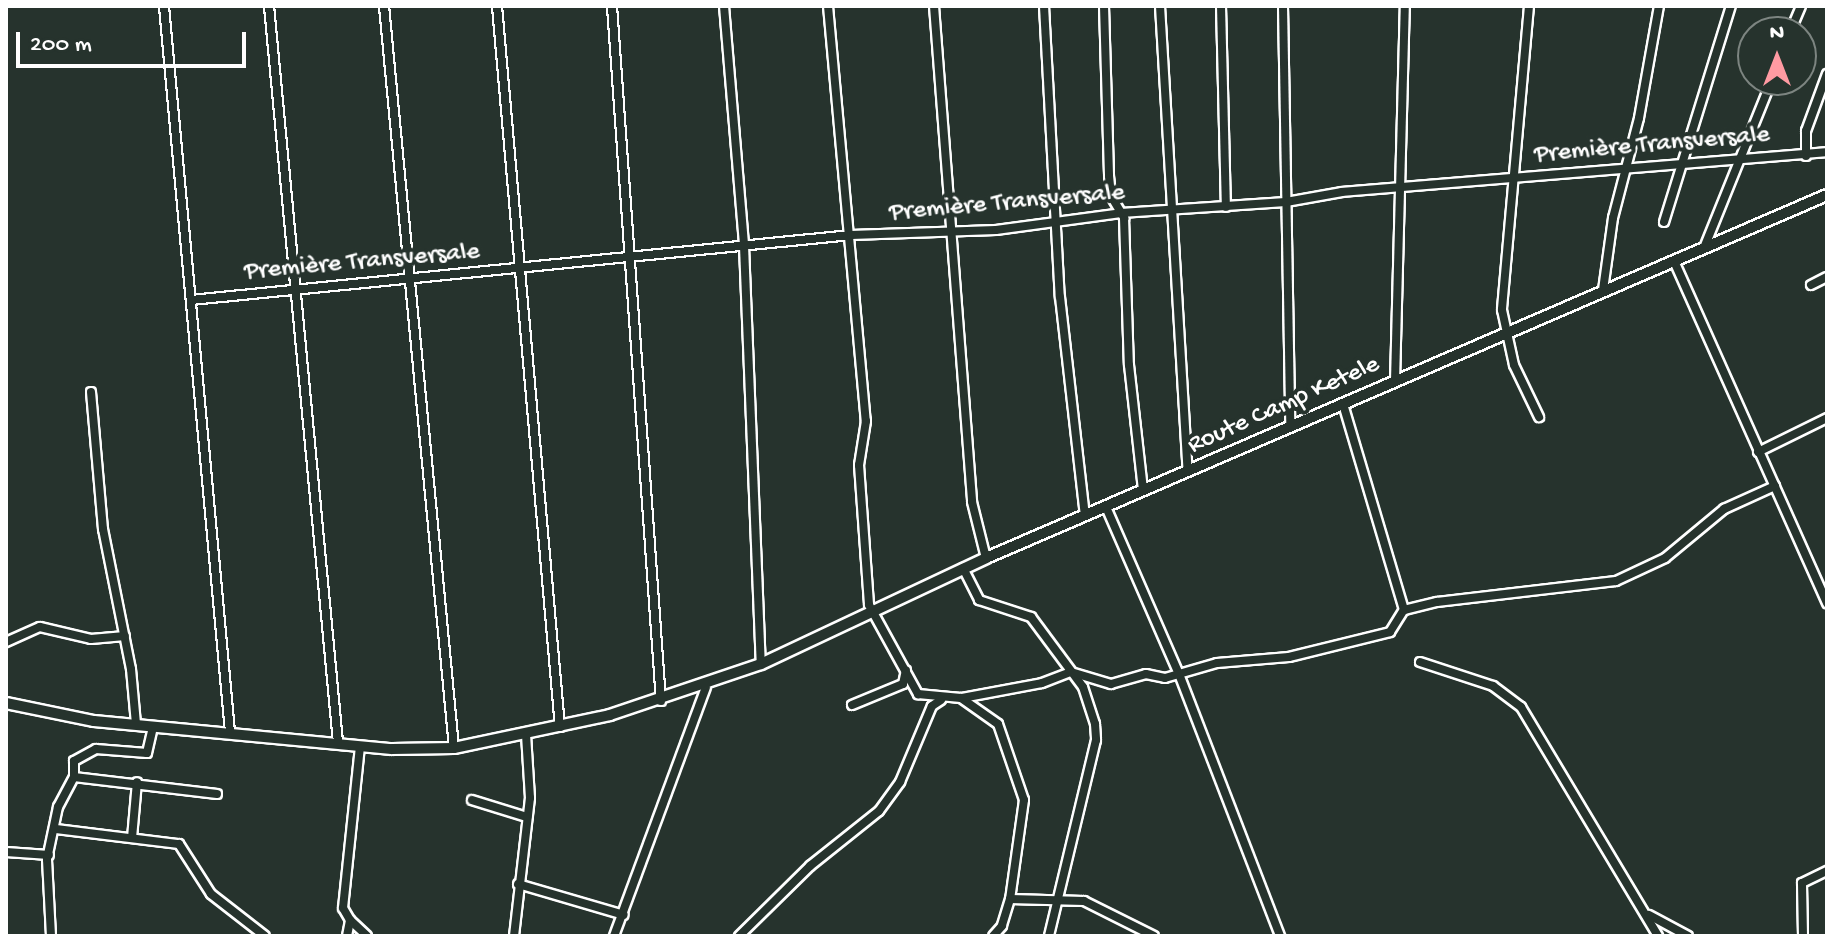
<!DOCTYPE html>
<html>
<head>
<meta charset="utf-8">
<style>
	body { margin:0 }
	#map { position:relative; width:1833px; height:942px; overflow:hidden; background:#26332d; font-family:"Gochi Hand",sans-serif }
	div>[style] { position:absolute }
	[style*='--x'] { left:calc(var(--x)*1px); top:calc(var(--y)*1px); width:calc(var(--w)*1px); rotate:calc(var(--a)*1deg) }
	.roads { filter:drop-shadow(2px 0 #fff) drop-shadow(-2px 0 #fff) drop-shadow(0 2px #fff) drop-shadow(0 -2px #fff) }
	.minor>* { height:8px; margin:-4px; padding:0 4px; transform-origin:4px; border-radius:4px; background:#26332d }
	.tertiary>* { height:10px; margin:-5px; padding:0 5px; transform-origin:5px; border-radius:5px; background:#26332d }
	span { translate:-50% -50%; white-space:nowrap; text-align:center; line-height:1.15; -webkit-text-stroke:8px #26332d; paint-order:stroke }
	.street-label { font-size:26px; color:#fff }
	.frame { position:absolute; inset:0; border:8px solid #fff; pointer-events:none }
	.north { position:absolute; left:1737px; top:16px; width:80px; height:80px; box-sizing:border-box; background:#26332d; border:2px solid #7d8581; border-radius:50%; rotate:0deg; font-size:22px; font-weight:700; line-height:32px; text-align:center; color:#fff }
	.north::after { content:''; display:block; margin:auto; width:28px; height:36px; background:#ff9aa2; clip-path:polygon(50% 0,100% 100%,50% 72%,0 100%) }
	.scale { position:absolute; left:16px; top:32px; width:230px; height:36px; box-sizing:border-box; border:4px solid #fff; border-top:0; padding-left:10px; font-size:24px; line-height:28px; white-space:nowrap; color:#fff; -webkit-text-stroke:6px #26332d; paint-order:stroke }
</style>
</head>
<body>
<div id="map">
	<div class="roads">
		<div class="minor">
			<div style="--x:164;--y:6;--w:729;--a:84.81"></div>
			<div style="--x:269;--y:6;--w:740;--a:84.65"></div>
			<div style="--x:384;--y:6;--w:745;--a:84.61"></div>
			<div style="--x:497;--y:6;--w:724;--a:85.01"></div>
			<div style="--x:612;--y:6;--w:697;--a:85.97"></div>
			<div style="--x:724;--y:6;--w:241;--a:85.2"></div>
			<div style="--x:744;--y:246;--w:418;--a:87.7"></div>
			<div style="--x:828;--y:6;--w:417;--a:84.8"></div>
			<div style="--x:866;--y:421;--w:45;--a:99"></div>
			<div style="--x:859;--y:465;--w:140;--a:85.9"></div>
			<div style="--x:869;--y:605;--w:102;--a:61.2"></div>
			<div style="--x:918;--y:694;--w:43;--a:5.3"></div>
			<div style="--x:961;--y:698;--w:45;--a:35.1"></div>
			<div style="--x:998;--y:724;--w:80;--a:71.1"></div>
			<div style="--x:1024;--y:800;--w:100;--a:98"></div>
			<div style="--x:1010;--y:899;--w:28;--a:107"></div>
			<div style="--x:1002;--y:926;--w:13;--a:132"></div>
			<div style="--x:934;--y:6;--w:497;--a:85.6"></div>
			<div style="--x:972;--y:502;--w:58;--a:76"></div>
			<div style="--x:1044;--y:6;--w:291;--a:86.9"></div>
			<div style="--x:1060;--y:297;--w:220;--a:83.5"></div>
			<div style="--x:1104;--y:6;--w:170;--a:88.3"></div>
			<div style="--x:1109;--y:176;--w:20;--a:84"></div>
			<div style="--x:1111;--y:196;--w:26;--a:59"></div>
			<div style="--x:1124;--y:218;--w:147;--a:88.1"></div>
			<div style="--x:1129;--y:365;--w:126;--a:83.6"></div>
			<div style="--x:1160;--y:6;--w:466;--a:86.6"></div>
			<div style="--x:1221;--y:6;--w:201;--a:88.6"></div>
			<div style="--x:1283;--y:6;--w:420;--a:89"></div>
			<div style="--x:1529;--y:6;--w:305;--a:95.1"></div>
			<div style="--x:1502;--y:310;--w:56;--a:77.7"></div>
			<div style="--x:1514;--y:365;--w:58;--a:64.3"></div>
			<div style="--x:1790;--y:32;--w:28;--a:-67"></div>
			<div style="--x:1806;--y:156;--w:25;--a:-90"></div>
			<div style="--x:1806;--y:131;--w:61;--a:-69.8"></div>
			<div style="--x:1664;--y:222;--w:226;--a:-72.8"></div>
			<div style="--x:1704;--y:248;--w:181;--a:-68"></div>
			<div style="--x:1674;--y:261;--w:375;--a:65.9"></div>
			<div style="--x:1811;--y:285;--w:18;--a:-27"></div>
			<div style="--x:1603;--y:290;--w:73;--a:-82.1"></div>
			<div style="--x:1613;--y:218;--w:103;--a:-75.4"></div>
			<div style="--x:1639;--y:118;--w:114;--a:-79.9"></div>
			<div style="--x:191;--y:300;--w:663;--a:-5.62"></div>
			<div style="--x:851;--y:235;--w:145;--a:-2"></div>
			<div style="--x:996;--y:230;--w:126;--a:-7.7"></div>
			<div style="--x:1121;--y:213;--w:165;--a:-3.8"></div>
			<div style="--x:1286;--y:202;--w:57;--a:-10.1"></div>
			<div style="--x:1342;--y:192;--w:487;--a:-4.7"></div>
			<div style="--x:1395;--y:381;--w:375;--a:-88.5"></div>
			<div style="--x:91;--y:392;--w:138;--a:85"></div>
			<div style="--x:103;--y:529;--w:143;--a:78.7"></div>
			<div style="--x:131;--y:669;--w:55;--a:84.8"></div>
			<div style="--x:1343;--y:404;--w:215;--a:73.5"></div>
			<div style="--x:1758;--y:452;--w:77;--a:-26.2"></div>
			<div style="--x:1106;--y:507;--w:182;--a:66.4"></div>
			<div style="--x:1179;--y:674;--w:281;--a:68.9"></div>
			<div style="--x:963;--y:568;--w:36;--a:63"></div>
			<div style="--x:979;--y:600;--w:55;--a:18.1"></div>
			<div style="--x:1031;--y:617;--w:87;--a:53.4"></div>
			<div style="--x:1083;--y:687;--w:39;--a:72"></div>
			<div style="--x:1095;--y:724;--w:16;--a:86"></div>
			<div style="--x:1096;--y:740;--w:202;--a:103.5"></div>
			<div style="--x:6;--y:642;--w:37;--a:-24"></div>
			<div style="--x:40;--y:627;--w:52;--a:13.2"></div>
			<div style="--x:91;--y:639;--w:34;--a:-5"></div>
			<div style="--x:1420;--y:662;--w:77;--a:18.2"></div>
			<div style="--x:1493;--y:686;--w:35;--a:37"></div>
			<div style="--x:1521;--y:707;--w:267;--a:59.1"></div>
			<div style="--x:962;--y:698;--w:81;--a:-10.6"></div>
			<div style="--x:1042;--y:683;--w:31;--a:-21"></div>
			<div style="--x:1071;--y:672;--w:42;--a:16.7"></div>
			<div style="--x:1111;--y:684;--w:36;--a:-16"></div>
			<div style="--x:1146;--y:674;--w:19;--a:12"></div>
			<div style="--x:1165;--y:678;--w:54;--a:-16.1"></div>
			<div style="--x:1217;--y:663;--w:72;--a:-4.8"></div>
			<div style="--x:1289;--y:657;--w:104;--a:-13.9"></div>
			<div style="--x:1390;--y:632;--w:26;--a:-58"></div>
			<div style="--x:1404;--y:610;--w:34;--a:-14"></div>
			<div style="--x:1437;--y:602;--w:180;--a:-6.7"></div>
			<div style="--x:1616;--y:581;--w:54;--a:-25.1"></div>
			<div style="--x:1665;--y:558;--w:77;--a:-39.7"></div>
			<div style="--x:1724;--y:509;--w:56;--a:-24.3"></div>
			<div style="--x:852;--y:705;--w:55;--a:-22.4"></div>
			<div style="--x:903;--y:684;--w:14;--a:-78"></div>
			<div style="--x:74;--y:777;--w:144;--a:6.8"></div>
			<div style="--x:472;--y:800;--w:58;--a:17.2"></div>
			<div style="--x:56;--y:829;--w:124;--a:7"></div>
			<div style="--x:179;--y:844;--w:59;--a:57.4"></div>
			<div style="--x:211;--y:894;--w:68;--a:37.9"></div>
			<div style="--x:132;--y:838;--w:56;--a:-84.9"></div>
			<div style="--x:6;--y:852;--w:43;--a:4"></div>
			<div style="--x:518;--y:884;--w:110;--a:16.3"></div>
			<div style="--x:1010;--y:899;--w:74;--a:1.5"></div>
			<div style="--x:1084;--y:901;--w:78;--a:26.6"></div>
			<div style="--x:1649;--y:915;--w:44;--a:28.3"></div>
			<div style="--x:350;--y:920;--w:23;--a:43"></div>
			<div style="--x:51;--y:936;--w:77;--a:-93"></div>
			<div style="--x:47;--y:859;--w:53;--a:-78.1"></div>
			<div style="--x:58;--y:807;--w:34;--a:-62"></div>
			<div style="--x:74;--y:777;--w:16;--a:-90"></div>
			<div style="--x:74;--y:761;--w:25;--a:-29"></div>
			<div style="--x:96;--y:749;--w:51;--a:4.5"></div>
			<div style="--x:147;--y:753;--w:27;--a:-77"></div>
			<div style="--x:347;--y:936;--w:16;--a:-79"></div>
			<div style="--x:350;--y:920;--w:14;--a:-120"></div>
			<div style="--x:343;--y:908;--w:162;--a:-84"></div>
			<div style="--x:514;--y:936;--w:139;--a:-83.4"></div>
			<div style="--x:530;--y:798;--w:64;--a:-93.6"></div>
			<div style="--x:614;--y:936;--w:265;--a:-69.7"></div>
			<div style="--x:739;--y:936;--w:100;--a:-44.6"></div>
			<div style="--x:810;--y:866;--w:88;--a:-38.6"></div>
			<div style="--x:879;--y:811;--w:36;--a:-54"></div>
			<div style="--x:900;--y:782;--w:82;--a:-67.2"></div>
			<div style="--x:932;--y:706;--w:11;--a:-34"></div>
			<div style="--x:1803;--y:936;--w:53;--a:-91.1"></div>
			<div style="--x:1802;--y:883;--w:28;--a:-26"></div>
		</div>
		<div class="tertiary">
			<div style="--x:6;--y:703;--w:90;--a:11.6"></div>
			<div style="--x:94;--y:721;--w:299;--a:5.4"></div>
			<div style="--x:392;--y:749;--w:62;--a:-0.9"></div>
			<div style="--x:454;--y:748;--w:159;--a:-11.9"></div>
			<div style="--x:610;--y:715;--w:159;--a:-18.7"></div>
			<div style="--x:761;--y:664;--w:249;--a:-25.2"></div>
			<div style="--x:986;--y:558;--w:916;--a:-23.35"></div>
		</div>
	</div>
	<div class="street-label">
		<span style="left:1652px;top:146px;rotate:-5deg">Première Transversale</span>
		<span style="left:1007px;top:204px;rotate:-5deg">Première Transversale</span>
		<span style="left:362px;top:263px;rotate:-5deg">Première Transversale</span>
		<span style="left:1284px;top:406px;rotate:-24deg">Route Camp Ketele</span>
	</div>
	<div class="frame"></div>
	<div class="north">N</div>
	<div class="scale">200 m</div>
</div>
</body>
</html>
